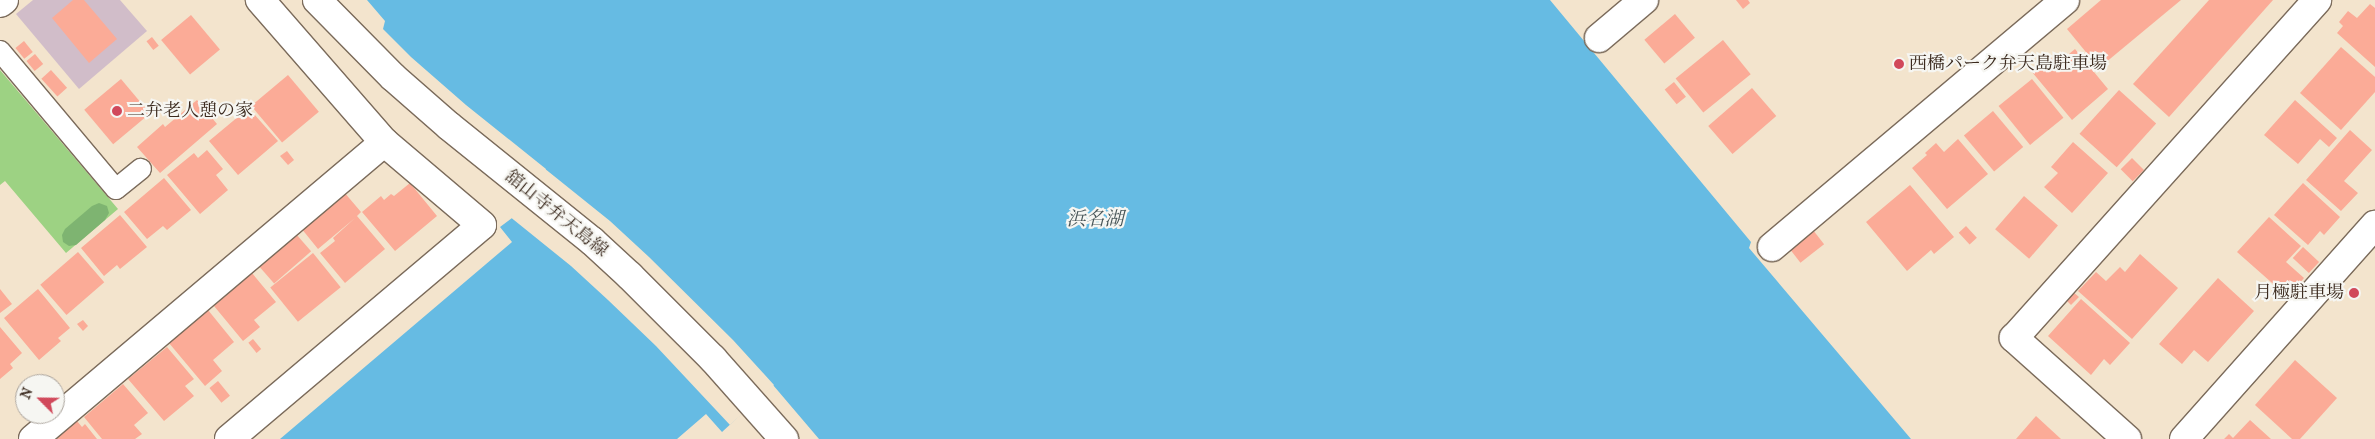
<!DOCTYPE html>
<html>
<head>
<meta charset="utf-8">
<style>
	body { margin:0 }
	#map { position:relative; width:2375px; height:439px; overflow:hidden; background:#f3e4cd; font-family:"IM FELL French Canon","Noto Serif JP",serif }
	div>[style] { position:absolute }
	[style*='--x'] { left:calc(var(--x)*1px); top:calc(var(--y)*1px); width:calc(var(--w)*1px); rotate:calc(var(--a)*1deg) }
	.industrial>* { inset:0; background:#d1bdc9 }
	.green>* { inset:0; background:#9dd283 }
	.forest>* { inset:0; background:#7eb471 }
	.water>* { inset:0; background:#66bbe3 }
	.pier>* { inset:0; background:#f3e4cd }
	.building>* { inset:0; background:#fbab97; transform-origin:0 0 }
	.roads { filter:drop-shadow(1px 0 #7b6b5b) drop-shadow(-1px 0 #7b6b5b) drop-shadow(0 1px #7b6b5b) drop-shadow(0 -1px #7b6b5b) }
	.service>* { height:20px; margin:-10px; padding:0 10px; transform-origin:10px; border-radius:10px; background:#fff }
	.minor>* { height:28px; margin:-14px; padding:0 14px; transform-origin:14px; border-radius:14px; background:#fff }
	.tertiary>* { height:28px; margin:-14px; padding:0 14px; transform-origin:14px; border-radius:14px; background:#fff }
	.secondary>* { height:28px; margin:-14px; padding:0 14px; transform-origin:14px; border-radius:14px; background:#fff }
	.dots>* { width:14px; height:14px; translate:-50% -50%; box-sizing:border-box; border:2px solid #f6f6f2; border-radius:50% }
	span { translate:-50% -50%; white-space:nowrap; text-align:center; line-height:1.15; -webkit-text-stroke:4.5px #f6f6f2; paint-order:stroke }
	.poi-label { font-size:18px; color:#3b2a1e }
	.left { translate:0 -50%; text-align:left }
	.right { translate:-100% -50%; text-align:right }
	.street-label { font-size:18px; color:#3b2a1e }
	.water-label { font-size:19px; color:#485659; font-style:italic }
	.north { position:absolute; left:15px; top:374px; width:50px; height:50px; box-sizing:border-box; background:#f6f6f2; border:1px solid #aba49d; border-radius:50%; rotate:293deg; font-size:14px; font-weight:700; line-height:20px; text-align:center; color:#3b2a1e }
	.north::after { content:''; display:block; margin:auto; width:18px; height:22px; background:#d1495b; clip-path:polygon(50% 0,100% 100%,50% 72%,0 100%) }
</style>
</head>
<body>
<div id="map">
	<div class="industrial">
		<div style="clip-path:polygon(33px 0,120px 0,147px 31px,79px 89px,16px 14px)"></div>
	</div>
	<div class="green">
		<div style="clip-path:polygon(0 70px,118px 209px,66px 253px,5px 181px,0 185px)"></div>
	</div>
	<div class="forest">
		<div style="clip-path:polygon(99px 203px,107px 206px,109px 213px,105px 220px,76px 245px,69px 246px,63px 242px,62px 235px,65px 229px,92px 206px)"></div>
	</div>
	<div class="water">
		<div style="clip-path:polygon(367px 0,1550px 0,1751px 242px,1749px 248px,1911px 439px,819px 439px,773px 385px,722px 432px,706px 414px,677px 439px,280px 439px,512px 242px,500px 227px,512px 218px,546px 169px,466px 105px,411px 57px,383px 29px,385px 21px)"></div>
	</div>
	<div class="pier">
		<div style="clip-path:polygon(544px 168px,610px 221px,649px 257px,733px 340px,774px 385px,730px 425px,656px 346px,608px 300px,571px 266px,509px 216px)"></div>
	</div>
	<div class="building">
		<div style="clip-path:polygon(73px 0,84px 0,117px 39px,89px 63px,52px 18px)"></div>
		<div style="clip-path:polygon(1736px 0,1748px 0,1750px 3px,1743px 9px)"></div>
		<div style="clip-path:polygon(2101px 0,2181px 0,2099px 68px,2067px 29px)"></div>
		<div style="clip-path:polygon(2209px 0,2273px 0,2169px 117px,2133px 84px)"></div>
		<div style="clip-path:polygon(2370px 4px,2375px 8px,2375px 67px,2337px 33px,2343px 26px,2339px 22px,2348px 11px,2357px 18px)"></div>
		<div style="left:1675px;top:14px;width:31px;height:40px;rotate:50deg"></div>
		<div style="left:191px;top:15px;width:45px;height:39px;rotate:50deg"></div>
		<div style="left:152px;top:37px;width:11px;height:7px;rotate:52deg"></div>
		<div style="left:1723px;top:40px;width:44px;height:61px;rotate:51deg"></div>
		<div style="left:24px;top:41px;width:14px;height:11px;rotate:51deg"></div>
		<div style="clip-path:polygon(2341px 47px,2375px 77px,2375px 92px,2341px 130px,2300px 93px)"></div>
		<div style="clip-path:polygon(2075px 49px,2108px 89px,2072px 120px,2032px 72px,2050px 57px,2057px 64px)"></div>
		<div style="left:35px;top:54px;width:13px;height:11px;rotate:51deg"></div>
		<div style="left:51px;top:70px;width:24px;height:13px;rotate:48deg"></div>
		<div style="left:288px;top:75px;width:48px;height:48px;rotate:50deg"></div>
		<div style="left:121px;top:79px;width:45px;height:48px;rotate:50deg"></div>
		<div style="left:2032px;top:79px;width:50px;height:43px;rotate:51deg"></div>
		<div style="left:1674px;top:82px;width:19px;height:12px;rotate:51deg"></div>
		<div style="left:1752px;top:88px;width:37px;height:58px;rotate:49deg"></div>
		<div style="left:2119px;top:90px;width:50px;height:59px;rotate:42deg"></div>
		<div style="clip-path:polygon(197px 100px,217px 124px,160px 173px,137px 147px,163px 124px,165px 127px)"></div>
		<div style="clip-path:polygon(2295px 100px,2337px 138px,2329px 147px,2320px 139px,2298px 164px,2264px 135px)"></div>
		<div style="clip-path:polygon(245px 111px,250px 117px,254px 114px,278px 141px,238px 175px,209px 141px)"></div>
		<div style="left:1993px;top:111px;width:47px;height:38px;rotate:50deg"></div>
		<div style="clip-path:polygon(2350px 130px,2372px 150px,2344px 181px,2358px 193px,2341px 211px,2306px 180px)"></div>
		<div style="clip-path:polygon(1958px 139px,1988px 174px,1947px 209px,1912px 168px,1927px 155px,1925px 153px,1936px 143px,1944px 152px)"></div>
		<div style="clip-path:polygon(2073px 142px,2108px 173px,2072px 213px,2044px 187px,2058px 173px,2051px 167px)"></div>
		<div style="clip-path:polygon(207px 150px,223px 169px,216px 175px,228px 190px,200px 214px,167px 175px,194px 153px,198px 158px)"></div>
		<div style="clip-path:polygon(287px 151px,294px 160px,288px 165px,280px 156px)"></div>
		<div style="left:2132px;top:158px;width:17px;height:16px;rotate:45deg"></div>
		<div style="clip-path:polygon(164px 178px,191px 210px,167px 230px,163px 226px,147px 239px,124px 212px)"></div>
		<div style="clip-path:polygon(410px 183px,437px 216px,395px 251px,362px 212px,381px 196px,384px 200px,391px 194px,394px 196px)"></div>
		<div style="clip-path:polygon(2303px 183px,2340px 217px,2324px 235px,2320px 231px,2308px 245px,2274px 215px)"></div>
		<div style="clip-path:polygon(1910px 185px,1954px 237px,1934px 254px,1931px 250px,1907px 271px,1866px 222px)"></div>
		<div style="clip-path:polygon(344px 192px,361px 212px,357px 216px,385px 249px,345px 283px,320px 253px,335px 241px,333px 238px,355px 218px,318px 249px,301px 228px)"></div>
		<div style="left:2024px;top:196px;width:45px;height:44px;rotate:41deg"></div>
		<div style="clip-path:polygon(120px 215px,147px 247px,120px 269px,117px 265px,104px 276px,81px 248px)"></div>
		<div style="clip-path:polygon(2269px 217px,2301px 246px,2286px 262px,2304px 278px,2288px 297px,2237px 252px)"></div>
		<div style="left:1966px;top:226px;width:16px;height:10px;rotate:47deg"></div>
		<div style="left:1813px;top:230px;width:18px;height:30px;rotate:52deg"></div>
		<div style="left:296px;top:234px;width:23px;height:49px;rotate:49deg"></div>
		<div style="left:2303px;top:247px;width:22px;height:15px;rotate:43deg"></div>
		<div style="left:78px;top:252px;width:40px;height:50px;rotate:49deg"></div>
		<div style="left:313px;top:253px;width:44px;height:55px;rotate:51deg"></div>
		<div style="clip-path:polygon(2140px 254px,2178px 288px,2132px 339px,2078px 291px,2096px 272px,2106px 281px,2120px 267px,2125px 272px)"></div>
		<div style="clip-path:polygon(252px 273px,276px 302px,254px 320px,260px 327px,243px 341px,214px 306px)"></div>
		<div style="clip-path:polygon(2218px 278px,2254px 311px,2208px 362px,2194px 350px,2182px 364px,2159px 344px)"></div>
		<div style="clip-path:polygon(0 289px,12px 304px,0 313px)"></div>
		<div style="clip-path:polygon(38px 289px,70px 328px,58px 338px,61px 341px,39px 360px,4px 318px)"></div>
		<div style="clip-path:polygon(2073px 292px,2079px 297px,2071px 305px,2066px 300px)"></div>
		<div style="clip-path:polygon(2081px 299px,2130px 343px,2110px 365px,2104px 359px,2091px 375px,2048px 336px)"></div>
		<div style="clip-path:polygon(208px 310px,234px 342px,213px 360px,222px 371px,205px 386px,169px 343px)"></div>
		<div style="clip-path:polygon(83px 320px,88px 326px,83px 331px,77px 324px)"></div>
		<div style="clip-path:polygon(0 327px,22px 353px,10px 364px,13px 368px,0 379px)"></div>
		<div style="left:253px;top:339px;width:13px;height:6px;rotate:51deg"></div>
		<div style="clip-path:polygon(167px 347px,194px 379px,185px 386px,194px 396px,164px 421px,128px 379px)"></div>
		<div style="clip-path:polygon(2295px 360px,2337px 398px,2300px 439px,2292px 439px,2255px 405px)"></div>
		<div style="left:218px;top:381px;width:19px;height:11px;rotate:51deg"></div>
		<div style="clip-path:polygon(123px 384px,148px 413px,134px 425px,142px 434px,135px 439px,102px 439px,84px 417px)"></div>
		<div style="clip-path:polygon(2036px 416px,2061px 439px,2016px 439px)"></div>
		<div style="clip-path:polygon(2250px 420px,2271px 439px,2224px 439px,2229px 434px,2233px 438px)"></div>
		<div style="clip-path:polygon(77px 421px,82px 427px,85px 424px,97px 439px,55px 439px)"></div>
	</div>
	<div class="roads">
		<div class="service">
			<div style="--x:0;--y:51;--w:180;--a:50"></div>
			<div style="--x:116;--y:189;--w:32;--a:-39"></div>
		</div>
		<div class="minor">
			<div style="--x:1599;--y:38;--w:59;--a:-40.2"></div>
			<div style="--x:1772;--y:247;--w:383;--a:-40.1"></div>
			<div style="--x:33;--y:439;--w:460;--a:-40.2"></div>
			<div style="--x:229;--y:439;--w:331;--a:-40.2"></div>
			<div style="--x:482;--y:225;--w:128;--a:-139.7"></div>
			<div style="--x:384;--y:142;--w:189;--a:-131.1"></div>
			<div style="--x:2127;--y:439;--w:152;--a:-138.2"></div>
			<div style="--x:2014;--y:338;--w:454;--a:-48.1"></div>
			<div style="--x:2184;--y:439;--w:287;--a:-48.3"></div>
		</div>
		<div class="tertiary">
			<div style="--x:0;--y:3;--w:5;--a:-37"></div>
		</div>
		<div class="secondary">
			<div style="--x:317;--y:0;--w:108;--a:45.4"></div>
			<div style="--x:393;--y:77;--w:74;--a:41.2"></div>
			<div style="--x:449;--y:126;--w:184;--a:38.8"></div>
			<div style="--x:592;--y:241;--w:52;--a:42.6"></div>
			<div style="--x:630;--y:276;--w:117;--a:45"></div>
			<div style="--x:713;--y:359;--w:107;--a:48.4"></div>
		</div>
	</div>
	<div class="dots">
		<div style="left:1899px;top:64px;background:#d1495b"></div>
		<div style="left:117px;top:111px;background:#d1495b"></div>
		<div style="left:2354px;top:293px;background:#d1495b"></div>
	</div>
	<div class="poi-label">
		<span class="left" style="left:1909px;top:64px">西橋パーク弁天島駐車場</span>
		<span class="left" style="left:127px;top:111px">二弁老人憩の家</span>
		<span class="right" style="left:2344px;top:293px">月極駐車場</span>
	</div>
	<div class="street-label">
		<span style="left:556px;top:214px;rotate:39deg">舘山寺弁天島線</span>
	</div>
	<div class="water-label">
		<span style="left:1095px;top:220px">浜名湖</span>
	</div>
	<div class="north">N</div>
</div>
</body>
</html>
